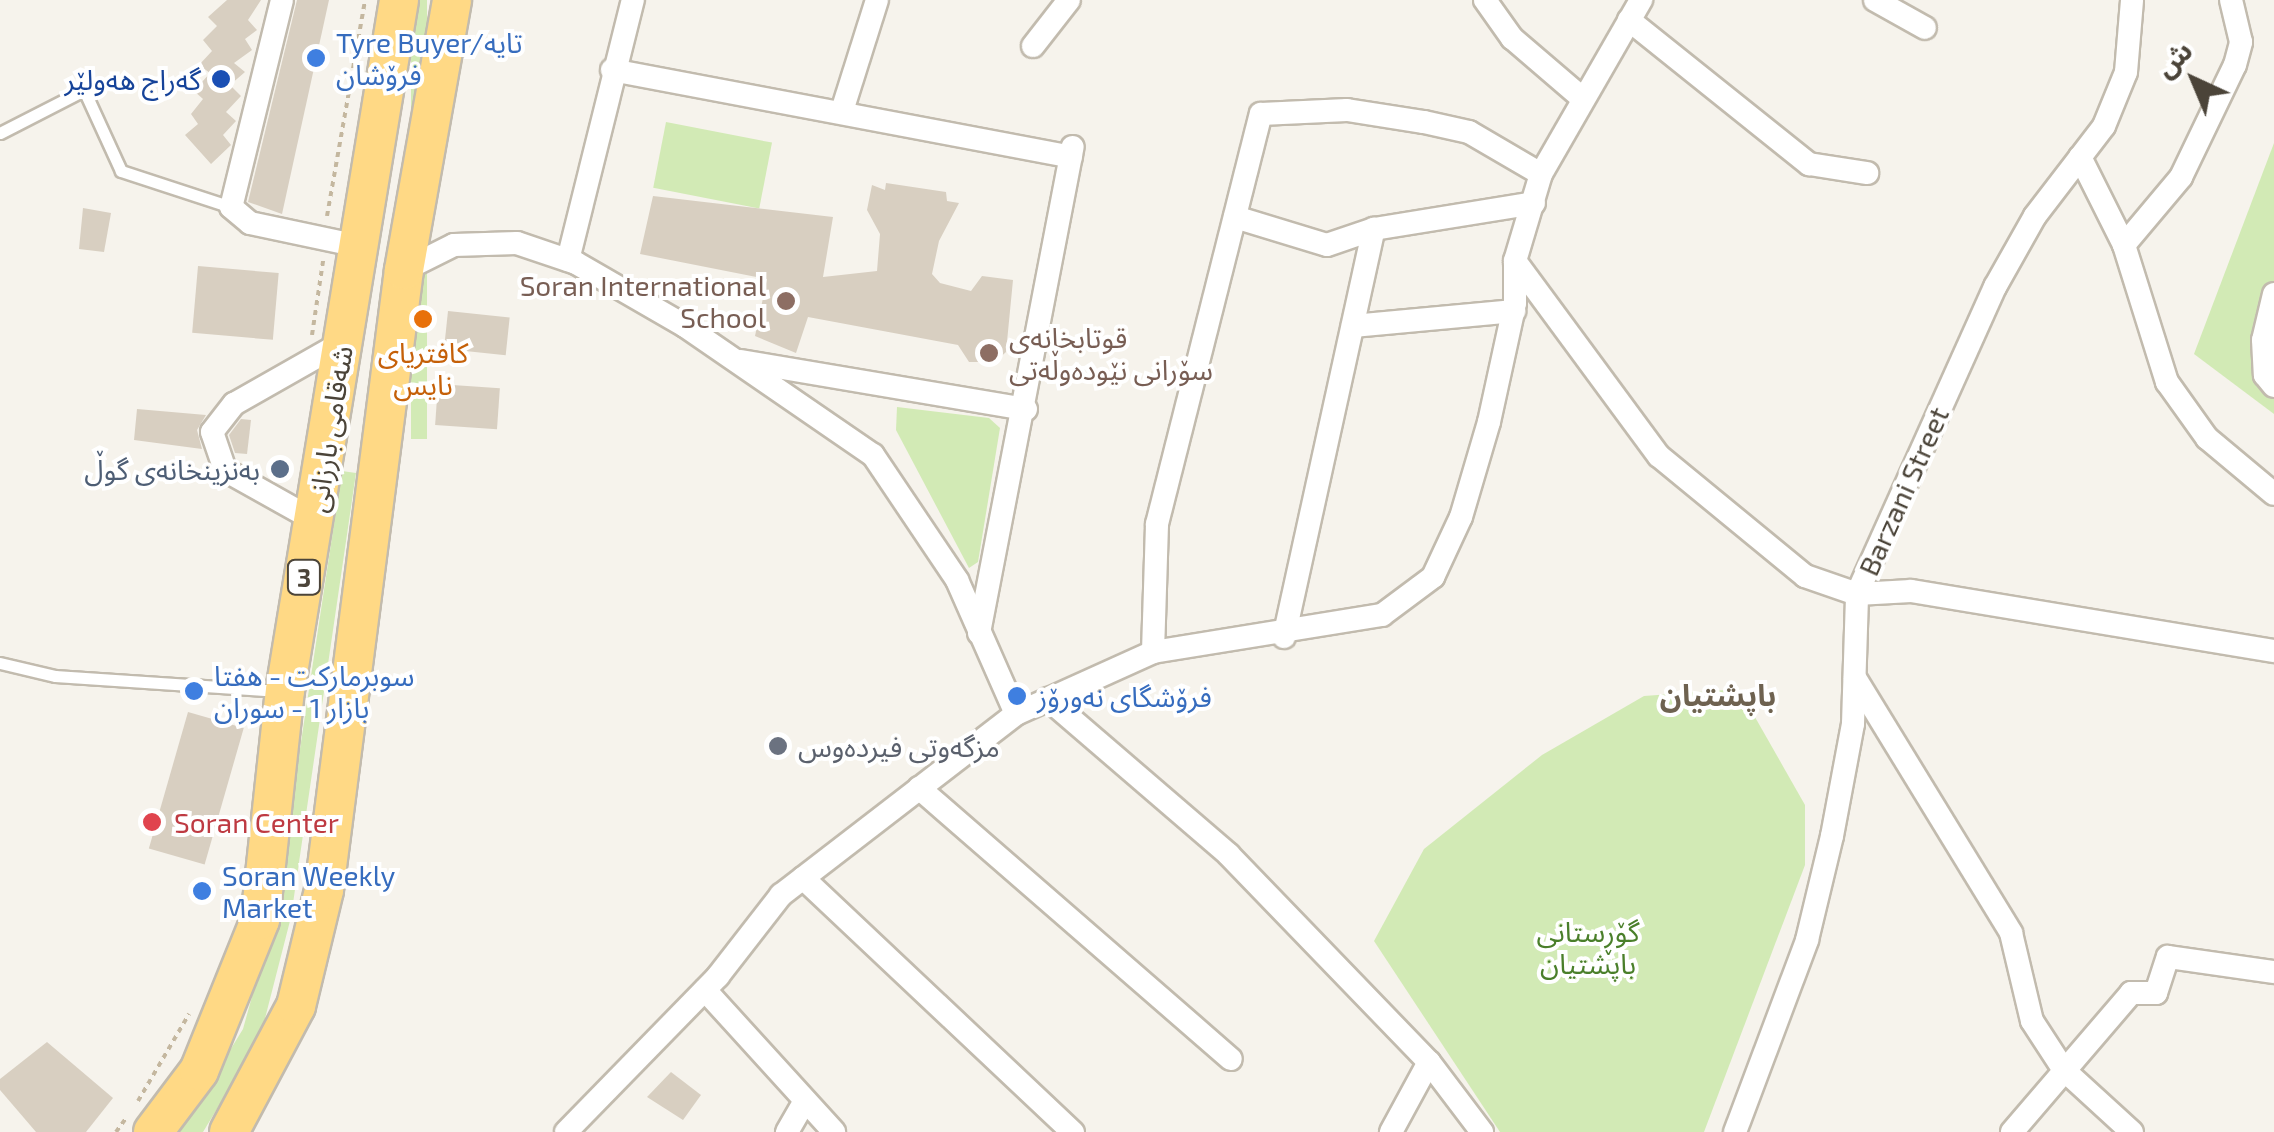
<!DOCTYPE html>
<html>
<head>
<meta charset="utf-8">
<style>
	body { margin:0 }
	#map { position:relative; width:2274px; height:1132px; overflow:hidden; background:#f6f3ec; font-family:"Exo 2","Noto Sans Arabic",sans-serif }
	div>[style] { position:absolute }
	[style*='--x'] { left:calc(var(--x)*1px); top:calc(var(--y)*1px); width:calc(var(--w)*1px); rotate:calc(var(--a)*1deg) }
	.green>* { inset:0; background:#d2eab5; transform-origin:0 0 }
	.building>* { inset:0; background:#d8cfc1; transform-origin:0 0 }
	.path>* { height:4px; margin-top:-2px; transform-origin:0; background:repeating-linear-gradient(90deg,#c4b79f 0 5px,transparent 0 10px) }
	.roads { filter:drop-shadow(2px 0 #c2bbae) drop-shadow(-2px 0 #c2bbae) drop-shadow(0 2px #c2bbae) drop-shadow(0 -2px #c2bbae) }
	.service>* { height:11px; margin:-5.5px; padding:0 5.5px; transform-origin:5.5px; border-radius:5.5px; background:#fff }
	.minor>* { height:22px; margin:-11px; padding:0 11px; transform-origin:11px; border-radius:11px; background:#fff }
	.trunk>* { height:38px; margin:-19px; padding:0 19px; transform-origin:19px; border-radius:19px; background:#ffd985 }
	.dots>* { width:28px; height:28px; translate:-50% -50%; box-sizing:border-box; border:5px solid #fff; border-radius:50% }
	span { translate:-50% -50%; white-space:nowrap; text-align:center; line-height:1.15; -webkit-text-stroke:8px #fff; paint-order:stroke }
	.shield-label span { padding:2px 8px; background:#fff; border:2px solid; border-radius:8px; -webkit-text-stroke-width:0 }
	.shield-label { font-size:25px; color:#4b4439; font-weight:700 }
	.shop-label { font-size:28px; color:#366cbe }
	.left { translate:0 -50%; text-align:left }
	.transit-label { font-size:28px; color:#164399 }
	.right { translate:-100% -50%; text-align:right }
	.education-label { font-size:28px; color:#785e54 }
	.food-label { font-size:28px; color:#c56008 }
	.street-label { font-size:28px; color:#4b4439 }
	.service-label { font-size:28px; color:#4e5e75 }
	.worship-label { font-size:28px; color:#5b616d }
	.health-label { font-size:28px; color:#be3a42 }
	.park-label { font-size:28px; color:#4a7f2a }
	.neighbourhood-label { font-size:30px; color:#6e6250; font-weight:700 }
	.north { position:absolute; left:2144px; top:30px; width:100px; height:100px; -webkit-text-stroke:8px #fff; paint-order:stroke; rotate:316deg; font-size:28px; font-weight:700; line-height:40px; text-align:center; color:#4b4439 }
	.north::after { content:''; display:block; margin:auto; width:35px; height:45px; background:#4b4439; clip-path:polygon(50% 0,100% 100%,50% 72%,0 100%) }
</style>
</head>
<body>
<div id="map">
	<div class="green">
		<div style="left:411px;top:0;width:16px;height:439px"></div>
		<div style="left:666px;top:122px;width:108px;height:67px;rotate:11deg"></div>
		<div style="clip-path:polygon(2274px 143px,2274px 414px,2194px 354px)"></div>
		<div style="clip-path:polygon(897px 407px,989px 418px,1000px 428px,978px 562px,969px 568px,896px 430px)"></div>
		<div style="clip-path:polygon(342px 471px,356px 473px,291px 917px,260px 1038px,203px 1132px,180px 1132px,243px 1029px,275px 914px)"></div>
		<div style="clip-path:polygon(1739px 689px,1805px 805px,1805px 865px,1704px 1132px,1500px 1132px,1374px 941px,1424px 849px,1542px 755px,1644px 696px)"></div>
	</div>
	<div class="building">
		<div style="clip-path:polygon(227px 0,261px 0,248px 20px,257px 30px,245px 39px,252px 50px,234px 63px,245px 72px,230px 85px,241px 96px,226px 112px,236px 121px,223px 135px,231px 145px,211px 164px,185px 135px,198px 124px,191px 114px,203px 99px,194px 91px,210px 73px,199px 65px,212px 51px,203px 40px,217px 26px,208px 17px)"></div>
		<div style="clip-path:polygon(297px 0,329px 0,282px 214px,248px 202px)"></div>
		<div style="clip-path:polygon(886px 183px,946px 192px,947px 201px,959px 203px,939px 241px,932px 274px,940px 283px,971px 291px,982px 276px,1013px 280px,1006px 352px,995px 362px,969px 362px,958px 345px,808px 317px,796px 353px,755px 336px,767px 279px,640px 254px,653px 196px,833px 217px,823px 277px,877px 271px,880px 234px,867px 210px,872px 185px,885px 190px)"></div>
		<div style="clip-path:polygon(83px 208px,111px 213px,104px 252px,79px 249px)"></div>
		<div style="left:198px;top:266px;width:81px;height:67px;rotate:5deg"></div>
		<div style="left:448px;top:311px;width:62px;height:38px;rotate:6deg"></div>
		<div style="left:438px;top:384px;width:62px;height:41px;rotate:4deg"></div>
		<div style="clip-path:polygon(137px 409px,206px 415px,197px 430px,202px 449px,134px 440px)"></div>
		<div style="clip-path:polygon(241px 419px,251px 420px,247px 454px,235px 453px,229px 435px)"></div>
		<div style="left:188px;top:712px;width:58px;height:142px;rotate:16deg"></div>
		<div style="clip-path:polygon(47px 1042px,113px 1098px,86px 1132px,36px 1132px,0 1090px,0 1079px)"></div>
		<div style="clip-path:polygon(671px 1072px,701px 1095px,683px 1120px,647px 1097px)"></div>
	</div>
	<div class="path">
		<div style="--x:327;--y:216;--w:219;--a:-80"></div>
		<div style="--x:312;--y:335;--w:75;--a:-81.5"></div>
		<div style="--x:138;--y:1101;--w:101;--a:-59.6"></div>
		<div style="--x:116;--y:1132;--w:19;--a:-54"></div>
	</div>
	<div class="roads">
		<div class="service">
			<div style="--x:0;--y:133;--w:94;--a:-27.1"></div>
			<div style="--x:84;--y:90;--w:89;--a:65.4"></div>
			<div style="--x:121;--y:171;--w:116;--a:18.1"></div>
			<div style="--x:0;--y:663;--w:57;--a:13.3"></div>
			<div style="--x:55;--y:676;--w:225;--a:3.8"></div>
		</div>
		<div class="minor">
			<div style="--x:282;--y:0;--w:213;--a:103.8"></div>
			<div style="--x:231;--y:207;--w:25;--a:40"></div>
			<div style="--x:250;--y:223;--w:111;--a:11.9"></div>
			<div style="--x:1485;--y:0;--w:47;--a:54.6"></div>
			<div style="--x:1512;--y:38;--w:92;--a:40.6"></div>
			<div style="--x:1875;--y:0;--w:57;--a:29.2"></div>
			<div style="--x:1629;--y:20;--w:231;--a:38.7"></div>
			<div style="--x:1809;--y:164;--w:59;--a:8.8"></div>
			<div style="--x:1033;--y:46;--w:58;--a:-52"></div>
			<div style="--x:612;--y:70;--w:467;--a:10.7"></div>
			<div style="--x:842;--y:111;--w:116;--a:-72.5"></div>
			<div style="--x:2080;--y:157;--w:98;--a:63.4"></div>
			<div style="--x:2124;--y:245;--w:144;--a:72.6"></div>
			<div style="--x:2167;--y:382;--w:69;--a:54.5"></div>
			<div style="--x:2207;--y:438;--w:87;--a:39.9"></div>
			<div style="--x:1235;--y:217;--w:96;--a:16.9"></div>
			<div style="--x:1327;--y:245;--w:50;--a:-18.8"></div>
			<div style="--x:1374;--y:229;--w:162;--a:-9.2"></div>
			<div style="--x:2124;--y:245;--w:89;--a:-50"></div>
			<div style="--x:2181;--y:177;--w:124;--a:-64.3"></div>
			<div style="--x:2235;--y:65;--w:24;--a:-75"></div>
			<div style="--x:2241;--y:42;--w:43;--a:-103.4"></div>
			<div style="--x:568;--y:260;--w:268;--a:-76"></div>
			<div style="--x:1515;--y:261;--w:242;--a:53.6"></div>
			<div style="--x:1659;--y:456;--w:189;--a:39.4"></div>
			<div style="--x:1805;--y:576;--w:55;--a:19.1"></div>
			<div style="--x:1857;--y:594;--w:54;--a:-3.2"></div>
			<div style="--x:1911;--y:591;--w:368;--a:9.4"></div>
			<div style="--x:404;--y:270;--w:56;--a:-26.6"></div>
			<div style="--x:454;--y:245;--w:63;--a:-1.8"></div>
			<div style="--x:517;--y:243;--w:62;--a:18.7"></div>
			<div style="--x:576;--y:263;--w:126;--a:30"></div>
			<div style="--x:685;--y:326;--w:228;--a:34.5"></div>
			<div style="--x:873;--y:455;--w:151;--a:56.1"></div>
			<div style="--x:957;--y:580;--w:146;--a:66.2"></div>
			<div style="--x:2274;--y:294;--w:47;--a:103.4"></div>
			<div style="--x:2263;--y:340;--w:35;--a:87"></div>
			<div style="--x:2265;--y:375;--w:14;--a:51"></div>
			<div style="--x:1353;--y:326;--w:162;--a:-5.3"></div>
			<div style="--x:741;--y:361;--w:289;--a:9.6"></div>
			<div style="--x:314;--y:520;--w:102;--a:-150.7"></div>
			<div style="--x:225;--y:470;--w:40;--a:-108.9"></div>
			<div style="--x:212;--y:432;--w:36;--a:-52"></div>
			<div style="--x:234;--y:404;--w:125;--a:-29.6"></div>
			<div style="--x:979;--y:633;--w:495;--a:-79.1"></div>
			<div style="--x:1284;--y:637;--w:418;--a:-77.6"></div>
			<div style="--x:1153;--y:652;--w:128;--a:-88.2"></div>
			<div style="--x:1157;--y:524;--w:423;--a:-75.8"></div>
			<div style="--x:1261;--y:114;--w:86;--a:-2.7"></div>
			<div style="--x:1347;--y:110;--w:78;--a:8.9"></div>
			<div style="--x:1424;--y:122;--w:46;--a:12.5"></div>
			<div style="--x:1469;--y:132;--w:83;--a:30.3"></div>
			<div style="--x:1855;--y:678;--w:299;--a:58.5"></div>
			<div style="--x:2011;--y:933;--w:90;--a:76.6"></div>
			<div style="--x:2032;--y:1021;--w:59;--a:56.9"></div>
			<div style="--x:2064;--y:1070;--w:92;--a:42.4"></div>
			<div style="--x:1048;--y:699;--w:238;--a:40.7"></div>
			<div style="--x:1228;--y:854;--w:289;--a:46"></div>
			<div style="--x:1429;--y:1062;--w:80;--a:118.5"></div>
			<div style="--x:919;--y:788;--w:413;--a:41"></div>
			<div style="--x:803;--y:878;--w:371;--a:43.3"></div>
			<div style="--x:705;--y:990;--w:192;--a:47.7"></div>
			<div style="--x:1429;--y:1062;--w:88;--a:52.9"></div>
			<div style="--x:566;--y:1132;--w:218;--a:-45.7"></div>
			<div style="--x:718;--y:976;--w:103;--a:-52.1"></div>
			<div style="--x:781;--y:895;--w:297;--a:-37.6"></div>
			<div style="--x:1016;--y:714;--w:150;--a:-24.3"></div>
			<div style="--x:1153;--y:652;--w:232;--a:-9.2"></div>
			<div style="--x:1382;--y:615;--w:64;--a:-36.7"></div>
			<div style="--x:1433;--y:577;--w:66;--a:-65"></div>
			<div style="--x:1461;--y:517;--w:99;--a:-73.6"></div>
			<div style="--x:1489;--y:422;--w:122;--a:-77.7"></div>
			<div style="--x:1515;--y:303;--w:42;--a:-90"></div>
			<div style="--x:1515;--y:261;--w:91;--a:-73.4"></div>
			<div style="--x:1541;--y:174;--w:201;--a:-60.1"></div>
			<div style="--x:787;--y:1132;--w:36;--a:-60"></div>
			<div style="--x:1735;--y:1132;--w:205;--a:-69.4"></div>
			<div style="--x:1807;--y:940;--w:107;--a:-76.5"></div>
			<div style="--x:1832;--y:836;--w:114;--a:-79.4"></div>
			<div style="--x:1853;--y:724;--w:130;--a:-88.2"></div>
			<div style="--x:1857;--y:594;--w:337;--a:-65.8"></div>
			<div style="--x:1995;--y:287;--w:81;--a:-60.6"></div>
			<div style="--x:2035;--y:216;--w:113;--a:-52.5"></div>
			<div style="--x:2104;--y:126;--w:58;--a:-67.8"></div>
			<div style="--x:2126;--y:72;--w:72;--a:-85.2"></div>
			<div style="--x:2012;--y:1132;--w:183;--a:-49.4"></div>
			<div style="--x:2131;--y:993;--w:25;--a:0"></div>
			<div style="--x:2156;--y:993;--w:38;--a:-72"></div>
			<div style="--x:2168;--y:957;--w:107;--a:8.1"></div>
		</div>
		<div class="trunk">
			<div style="--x:153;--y:1132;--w:76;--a:-53"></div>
			<div style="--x:199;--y:1071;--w:163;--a:-68"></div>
			<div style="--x:260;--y:920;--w:230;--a:-83.8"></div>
			<div style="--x:285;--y:691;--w:700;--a:-80.63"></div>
			<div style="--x:229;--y:1132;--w:143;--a:-62"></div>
			<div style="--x:296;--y:1006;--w:119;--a:-76.4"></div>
			<div style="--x:324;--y:890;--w:625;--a:-82.65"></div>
			<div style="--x:404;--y:270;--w:274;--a:-79.9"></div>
		</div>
	</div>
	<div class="dots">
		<div style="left:316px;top:58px;background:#3f7fe0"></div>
		<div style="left:221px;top:79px;background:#1a4fb4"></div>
		<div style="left:786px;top:301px;background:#8d6e63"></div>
		<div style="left:423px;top:319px;background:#e8710a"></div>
		<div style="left:989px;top:353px;background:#8d6e63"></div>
		<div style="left:280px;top:469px;background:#5c6f8a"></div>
		<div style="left:194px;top:691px;background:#3f7fe0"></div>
		<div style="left:1017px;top:696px;background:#3f7fe0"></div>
		<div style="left:778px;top:746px;background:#6b7280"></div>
		<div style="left:152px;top:822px;background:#e0444e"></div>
		<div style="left:202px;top:891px;background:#3f7fe0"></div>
	</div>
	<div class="shield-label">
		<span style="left:304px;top:577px">3</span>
	</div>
	<div class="shop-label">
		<span class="left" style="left:336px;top:58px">Tyre Buyer/تایە<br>فرۆشان</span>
		<span class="left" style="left:214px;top:691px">سوبرماركت - هفتا<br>بازار 1 - سوران</span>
		<span class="left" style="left:1037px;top:696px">فرۆشگای نەورۆز</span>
		<span class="left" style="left:222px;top:891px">Soran Weekly<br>Market</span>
	</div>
	<div class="transit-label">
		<span class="right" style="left:201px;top:79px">گەراج هەولێر</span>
	</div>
	<div class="education-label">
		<span class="right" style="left:766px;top:301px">Soran International<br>School</span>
		<span class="left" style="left:1009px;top:353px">قوتابخانەی<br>سۆرانی نێودەوڵەتی</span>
	</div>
	<div class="food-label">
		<span style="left:423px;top:368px">کافتریای<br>نایس</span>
	</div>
	<div class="street-label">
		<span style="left:329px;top:429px;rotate:-81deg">شەقامی بارزانی</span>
		<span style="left:1903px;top:491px;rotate:-66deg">Barzani Street</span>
	</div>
	<div class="service-label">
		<span class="right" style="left:260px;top:469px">بەنزینخانەی گوڵ</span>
	</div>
	<div class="worship-label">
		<span class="left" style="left:798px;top:746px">مزگەوتی فیردەوس</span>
	</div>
	<div class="health-label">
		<span class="left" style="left:174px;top:822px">Soran Center</span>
	</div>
	<div class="park-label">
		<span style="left:1588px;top:947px">گۆڕستانی<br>باپشتیان</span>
	</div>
	<div class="neighbourhood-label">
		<span style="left:1718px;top:694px">باپشتیان</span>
	</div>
	<div class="north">ش</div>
</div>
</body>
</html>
